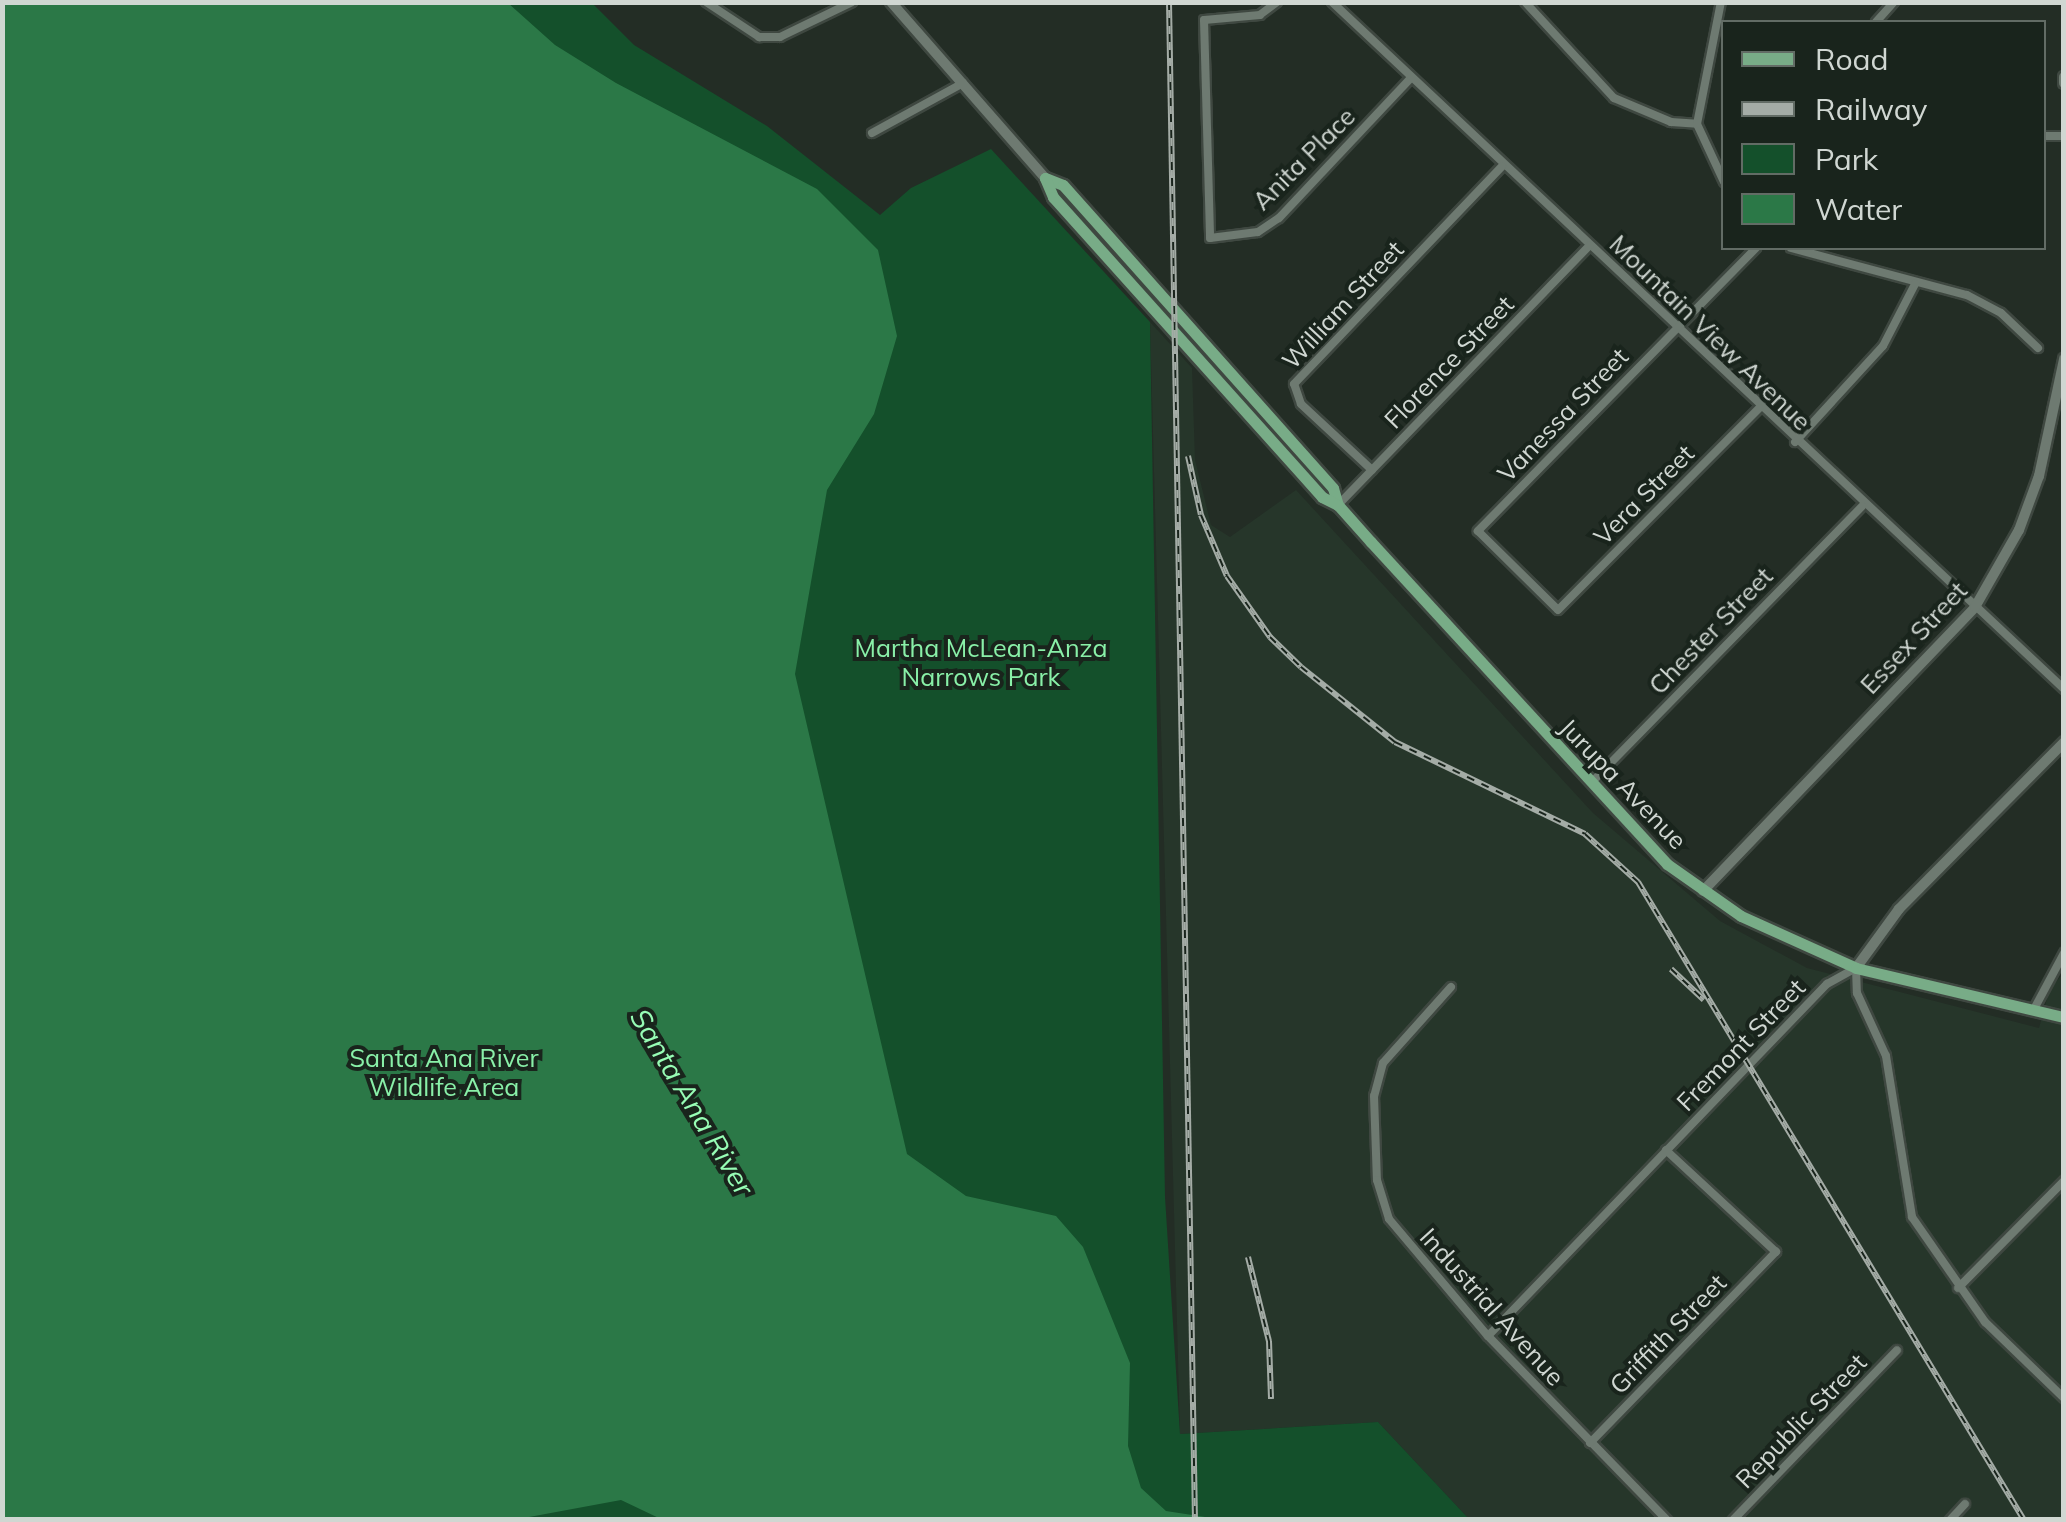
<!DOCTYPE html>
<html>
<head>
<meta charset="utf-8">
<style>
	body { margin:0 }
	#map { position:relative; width:2066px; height:1522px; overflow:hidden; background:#232d25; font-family:Mulish,sans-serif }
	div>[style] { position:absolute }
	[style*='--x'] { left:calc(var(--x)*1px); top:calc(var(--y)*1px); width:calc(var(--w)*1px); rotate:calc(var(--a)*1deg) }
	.built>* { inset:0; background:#26362a }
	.green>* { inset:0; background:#14502b }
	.water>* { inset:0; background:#2b7847 }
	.roads { filter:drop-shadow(2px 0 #3f4841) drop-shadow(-2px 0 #3f4841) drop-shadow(0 2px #3f4841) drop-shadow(0 -2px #3f4841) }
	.street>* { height:8px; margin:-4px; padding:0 4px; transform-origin:4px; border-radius:4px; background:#6e7a71 }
	.secondary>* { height:10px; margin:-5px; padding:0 5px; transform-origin:5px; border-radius:5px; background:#6e7a71 }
	.primary>* { height:11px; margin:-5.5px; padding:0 5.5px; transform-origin:5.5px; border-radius:5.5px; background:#78ac87 }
	.rail>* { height:6px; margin-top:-3px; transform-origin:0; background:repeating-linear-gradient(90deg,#19241c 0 8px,#a4aca6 0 16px); box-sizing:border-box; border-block:2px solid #a4aca6 }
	span { translate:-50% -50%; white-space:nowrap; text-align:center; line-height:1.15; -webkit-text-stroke:8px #19241c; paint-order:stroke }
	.street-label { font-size:25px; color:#d0d7d2 }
	.park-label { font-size:25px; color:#89f0a8 }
	.water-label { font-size:28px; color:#97fdb5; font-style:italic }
	.frame { position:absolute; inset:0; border:5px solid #d0d7d2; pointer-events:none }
	.legend { position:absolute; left:1721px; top:20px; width:325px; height:230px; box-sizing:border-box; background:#19241c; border:2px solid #626c65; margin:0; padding:12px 18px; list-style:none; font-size:30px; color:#d0d7d2 }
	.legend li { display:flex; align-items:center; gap:20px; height:50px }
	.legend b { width:50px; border:2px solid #626c65 }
</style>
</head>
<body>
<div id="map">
	<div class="built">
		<div style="clip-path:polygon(1150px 322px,1192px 368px,1195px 460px,1211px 525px,1230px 537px,1296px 490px,1593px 813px,1720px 921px,1807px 968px,2039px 1028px,2050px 988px,2063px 974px,2063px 1519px,1469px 1519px,1378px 1422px,1180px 1434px)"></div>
	</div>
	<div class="green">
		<div style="clip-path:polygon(3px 3px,592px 3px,634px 45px,767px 126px,880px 215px,911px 188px,991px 149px,1150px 322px,1165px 1197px,1180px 1434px,1378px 1422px,1469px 1519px,3px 1519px)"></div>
	</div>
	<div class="water">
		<div style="clip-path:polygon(3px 2px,508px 3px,555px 45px,616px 83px,817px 189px,878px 250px,897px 336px,874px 414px,827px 490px,795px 674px,907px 1154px,966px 1196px,1056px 1216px,1083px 1247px,1130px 1363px,1128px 1446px,1141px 1488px,1166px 1511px,1218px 1519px,663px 1520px,621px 1500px,513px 1520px,3px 1519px)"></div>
	</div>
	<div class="roads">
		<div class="street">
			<div style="--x:706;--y:2;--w:64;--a:33.4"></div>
			<div style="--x:759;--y:37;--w:21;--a:0"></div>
			<div style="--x:780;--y:37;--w:80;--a:-25.9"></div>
			<div style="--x:1277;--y:2;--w:21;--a:143"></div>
			<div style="--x:1260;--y:15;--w:56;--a:174.9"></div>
			<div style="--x:1204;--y:20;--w:218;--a:88.4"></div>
			<div style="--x:1210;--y:238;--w:48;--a:-7.1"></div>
			<div style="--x:1258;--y:232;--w:25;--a:-34"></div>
			<div style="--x:1279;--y:218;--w:192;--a:-46.7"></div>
			<div style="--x:1332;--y:2;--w:1004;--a:43.18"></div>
			<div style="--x:1525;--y:2;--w:131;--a:47.2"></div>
			<div style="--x:1614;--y:98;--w:62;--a:22.8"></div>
			<div style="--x:1671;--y:122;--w:26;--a:4"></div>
			<div style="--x:1697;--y:124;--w:64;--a:65"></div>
			<div style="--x:1876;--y:22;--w:27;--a:-48"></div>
			<div style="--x:1697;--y:124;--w:124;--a:-78.9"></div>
			<div style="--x:872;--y:133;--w:104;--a:-28.8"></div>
			<div style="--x:2044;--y:136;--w:20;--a:0"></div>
			<div style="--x:1756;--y:248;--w:397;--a:134.5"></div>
			<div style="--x:1478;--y:531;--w:112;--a:44.6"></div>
			<div style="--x:1558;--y:610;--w:285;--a:-45.1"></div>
			<div style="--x:1791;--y:248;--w:182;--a:15"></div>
			<div style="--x:1967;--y:295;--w:38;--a:28"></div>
			<div style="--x:2001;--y:313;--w:51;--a:43.4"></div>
			<div style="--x:1795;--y:442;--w:130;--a:-47.5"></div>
			<div style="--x:1883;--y:346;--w:70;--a:-62.7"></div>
			<div style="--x:1372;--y:470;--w:97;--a:-137.1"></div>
			<div style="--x:1301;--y:404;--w:21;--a:-109"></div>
			<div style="--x:1294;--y:384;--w:301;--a:-46.3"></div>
			<div style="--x:1338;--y:505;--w:361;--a:-45.9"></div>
			<div style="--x:1592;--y:782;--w:386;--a:-45.6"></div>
			<div style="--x:1451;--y:987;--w:102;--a:131.8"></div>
			<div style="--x:1383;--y:1063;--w:34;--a:105"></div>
			<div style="--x:1374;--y:1096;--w:84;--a:88"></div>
			<div style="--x:1377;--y:1180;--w:41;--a:72.9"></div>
			<div style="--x:1389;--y:1219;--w:153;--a:49.8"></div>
			<div style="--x:1488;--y:1336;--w:257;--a:45.8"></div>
			<div style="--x:2034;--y:1009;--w:64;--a:-61.8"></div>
			<div style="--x:1958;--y:1288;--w:151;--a:-45.3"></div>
			<div style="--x:1488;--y:1336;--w:489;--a:-46.1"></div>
			<div style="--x:1827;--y:984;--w:33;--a:-29"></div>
			<div style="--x:1856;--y:968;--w:25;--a:88"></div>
			<div style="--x:1857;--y:993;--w:69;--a:65.3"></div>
			<div style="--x:1886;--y:1056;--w:163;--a:80.8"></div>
			<div style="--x:1912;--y:1217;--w:128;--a:55.2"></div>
			<div style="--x:1985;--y:1322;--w:110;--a:43.9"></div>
			<div style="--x:1590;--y:1443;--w:267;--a:-45.8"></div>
			<div style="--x:1776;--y:1252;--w:150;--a:-137.2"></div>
			<div style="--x:1733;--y:1520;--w:236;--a:-46"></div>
			<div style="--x:1950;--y:1520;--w:22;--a:-47"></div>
		</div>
		<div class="secondary">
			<div style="--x:891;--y:2;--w:234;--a:48.8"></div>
			<div style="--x:2064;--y:77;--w:6;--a:90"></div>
			<div style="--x:1703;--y:891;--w:393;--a:-46.2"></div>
			<div style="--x:1975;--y:607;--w:89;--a:-60.3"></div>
			<div style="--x:2019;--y:530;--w:58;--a:-69.7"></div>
			<div style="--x:2039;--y:476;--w:120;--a:-77.9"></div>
			<div style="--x:1856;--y:968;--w:73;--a:-53.9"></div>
			<div style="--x:1899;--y:909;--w:235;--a:-45.3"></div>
		</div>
		<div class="primary">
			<div style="--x:1045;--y:178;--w:19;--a:21"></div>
			<div style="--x:1063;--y:185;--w:406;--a:48.3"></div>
			<div style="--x:1333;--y:488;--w:18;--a:74"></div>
			<div style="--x:1338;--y:505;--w:50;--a:48.3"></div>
			<div style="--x:1371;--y:542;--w:437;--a:47.4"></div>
			<div style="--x:1667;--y:864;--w:90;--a:35.1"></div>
			<div style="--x:1741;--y:916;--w:126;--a:24.3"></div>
			<div style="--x:1856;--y:968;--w:214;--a:13.3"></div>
			<div style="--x:1045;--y:178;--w:21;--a:67"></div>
			<div style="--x:1053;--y:197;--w:403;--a:48.1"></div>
			<div style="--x:1322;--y:497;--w:18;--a:27"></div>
		</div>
	</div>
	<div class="rail">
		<div style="--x:1169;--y:2;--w:1518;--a:89.02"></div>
		<div style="--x:1188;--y:456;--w:60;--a:77.6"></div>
		<div style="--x:1201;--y:515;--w:66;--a:66.9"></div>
		<div style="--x:1227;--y:576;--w:75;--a:54.8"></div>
		<div style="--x:1270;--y:637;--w:43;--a:44.1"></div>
		<div style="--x:1301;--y:667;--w:120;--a:38.6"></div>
		<div style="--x:1395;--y:742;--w:211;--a:25.8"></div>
		<div style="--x:1585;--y:834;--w:72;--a:42.2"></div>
		<div style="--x:1638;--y:882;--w:746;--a:58.83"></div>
		<div style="--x:1671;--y:969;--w:45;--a:43.2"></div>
		<div style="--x:1248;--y:1257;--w:87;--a:76"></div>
		<div style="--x:1269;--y:1341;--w:58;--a:88"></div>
	</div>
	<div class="street-label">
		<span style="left:1304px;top:159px;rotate:-45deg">Anita Place</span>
		<span style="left:1343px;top:305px;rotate:-47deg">William Street</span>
		<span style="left:1710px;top:333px;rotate:44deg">Mountain View Avenue</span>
		<span style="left:1449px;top:362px;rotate:-46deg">Florence Street</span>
		<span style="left:1563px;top:415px;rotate:-46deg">Vanessa Street</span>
		<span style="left:1644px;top:495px;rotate:-45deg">Vera Street</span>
		<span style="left:1711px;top:631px;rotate:-46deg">Chester Street</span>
		<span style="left:1914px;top:638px;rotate:-47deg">Essex Street</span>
		<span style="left:1623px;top:784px;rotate:46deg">Jurupa Avenue</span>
		<span style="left:1741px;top:1045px;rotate:-46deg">Fremont Street</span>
		<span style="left:1492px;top:1307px;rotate:48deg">Industrial Avenue</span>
		<span style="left:1668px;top:1334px;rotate:-46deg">Griffith Street</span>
		<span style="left:1801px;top:1421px;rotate:-46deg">Republic Street</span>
	</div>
	<div class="park-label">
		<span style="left:981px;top:663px">Martha McLean-Anza<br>Narrows Park</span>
		<span style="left:444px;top:1073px">Santa Ana River<br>Wildlife Area</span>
	</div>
	<div class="water-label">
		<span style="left:692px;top:1102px;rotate:59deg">Santa Ana River</span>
	</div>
	<div class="frame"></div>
	<ul class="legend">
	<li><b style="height:12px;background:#78ac87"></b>Road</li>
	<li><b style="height:12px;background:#a4aca6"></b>Railway</li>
	<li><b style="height:28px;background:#14502b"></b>Park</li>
	<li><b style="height:28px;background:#2b7847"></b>Water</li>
	</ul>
</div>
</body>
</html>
